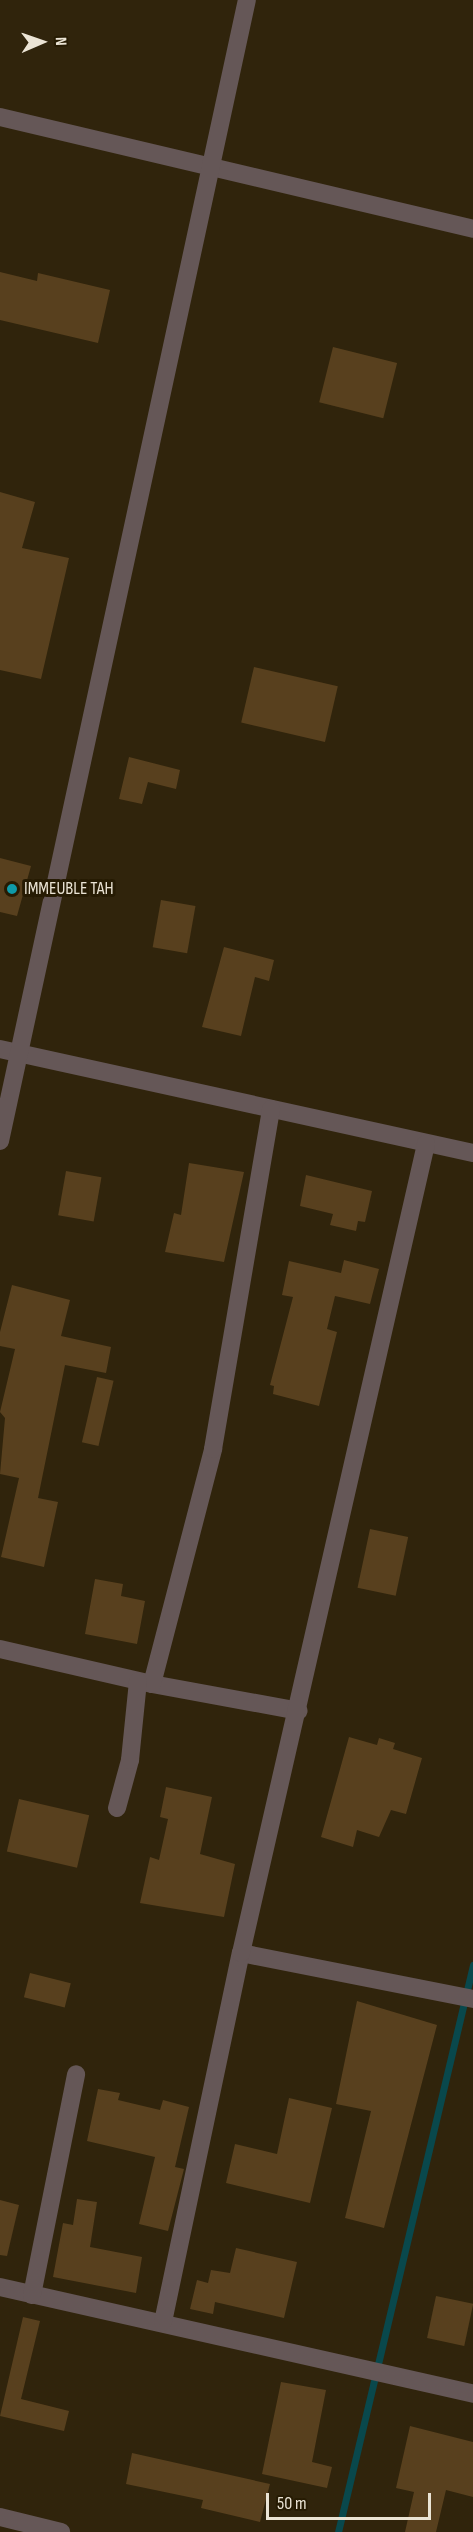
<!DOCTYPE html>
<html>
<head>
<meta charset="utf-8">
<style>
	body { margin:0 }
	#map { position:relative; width:473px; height:2532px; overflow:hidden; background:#30240c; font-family:"Sofia Sans Condensed",sans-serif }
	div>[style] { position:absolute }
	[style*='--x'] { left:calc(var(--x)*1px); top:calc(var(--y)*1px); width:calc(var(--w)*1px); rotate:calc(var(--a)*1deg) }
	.stream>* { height:7px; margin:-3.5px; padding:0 3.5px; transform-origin:3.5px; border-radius:3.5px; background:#09484c }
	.building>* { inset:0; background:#58401e; transform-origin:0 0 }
	.street>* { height:18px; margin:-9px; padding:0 9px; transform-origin:9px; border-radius:9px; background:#655757 }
	.dots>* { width:16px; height:16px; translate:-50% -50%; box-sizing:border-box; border:3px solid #261b03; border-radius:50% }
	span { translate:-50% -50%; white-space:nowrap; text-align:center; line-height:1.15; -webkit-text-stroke:6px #261b03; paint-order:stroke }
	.poi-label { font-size:18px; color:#ebe4d5 }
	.left { translate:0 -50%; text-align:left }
	.north { position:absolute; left:12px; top:12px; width:60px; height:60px; -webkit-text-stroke:4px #261b03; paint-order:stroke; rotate:88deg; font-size:16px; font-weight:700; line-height:24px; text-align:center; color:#ebe4d5 }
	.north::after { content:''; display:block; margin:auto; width:21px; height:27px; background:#ebe4d5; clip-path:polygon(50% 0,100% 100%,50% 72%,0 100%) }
	.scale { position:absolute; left:266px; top:2493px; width:165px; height:27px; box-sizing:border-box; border:3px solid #ebe4d5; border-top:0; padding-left:8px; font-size:18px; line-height:21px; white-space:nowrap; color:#ebe4d5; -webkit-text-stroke:4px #261b03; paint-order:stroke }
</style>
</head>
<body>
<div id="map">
	<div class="stream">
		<div style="--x:338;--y:2532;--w:583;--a:-76.61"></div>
	</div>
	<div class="building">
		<div style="clip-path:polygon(0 272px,37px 281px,38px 273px,110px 290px,98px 343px,0 320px)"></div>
		<div style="left:333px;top:347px;width:66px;height:57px;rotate:14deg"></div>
		<div style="clip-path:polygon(0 492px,35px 502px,22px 548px,69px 558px,41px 679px,0 670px)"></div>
		<div style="left:254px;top:667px;width:86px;height:57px;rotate:13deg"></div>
		<div style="clip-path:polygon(129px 757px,180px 770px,176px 789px,148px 782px,142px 804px,119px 799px)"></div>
		<div style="clip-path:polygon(0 858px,31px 866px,17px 916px,0 912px)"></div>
		<div style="left:161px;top:900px;width:35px;height:48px;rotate:10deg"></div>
		<div style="clip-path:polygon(224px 947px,274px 960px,269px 981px,255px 977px,241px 1036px,202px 1027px)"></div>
		<div style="clip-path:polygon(189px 1163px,244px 1172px,224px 1262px,165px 1252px,174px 1213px,181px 1215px)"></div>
		<div style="left:66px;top:1171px;width:36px;height:45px;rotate:10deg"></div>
		<div style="clip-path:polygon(306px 1175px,372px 1191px,365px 1222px,358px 1221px,356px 1231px,330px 1225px,333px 1214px,300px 1206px)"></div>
		<div style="clip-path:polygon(344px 1260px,379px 1269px,370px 1304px,335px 1296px,327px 1329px,337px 1332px,319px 1406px,273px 1394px,274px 1386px,270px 1385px,293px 1297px,282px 1295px,289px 1261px,341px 1273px)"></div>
		<div style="clip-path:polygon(12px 1285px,70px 1300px,61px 1336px,111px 1347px,106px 1373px,65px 1365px,38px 1498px,58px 1502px,44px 1567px,1px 1557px,19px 1478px,0 1474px,5px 1418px,0 1412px,15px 1349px,0 1346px,0 1332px)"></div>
		<div style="left:97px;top:1377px;width:17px;height:67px;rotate:13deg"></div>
		<div style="left:370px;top:1529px;width:39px;height:60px;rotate:12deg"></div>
		<div style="clip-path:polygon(95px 1579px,123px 1584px,121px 1596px,145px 1601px,137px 1644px,85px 1634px)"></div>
		<div style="clip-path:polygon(349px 1737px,377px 1745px,379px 1738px,395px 1743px,393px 1749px,422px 1758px,406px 1814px,391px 1810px,379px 1837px,357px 1830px,353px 1847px,321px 1837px)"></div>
		<div style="clip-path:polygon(166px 1787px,212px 1797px,200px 1854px,235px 1864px,224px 1917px,140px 1903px,150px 1857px,159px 1860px,168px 1819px,160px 1817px)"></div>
		<div style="left:19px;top:1799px;width:72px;height:54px;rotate:13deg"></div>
		<div style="left:30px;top:1973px;width:42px;height:25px;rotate:14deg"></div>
		<div style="clip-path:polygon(357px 2001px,437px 2025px,384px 2228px,345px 2218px,371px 2111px,336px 2104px)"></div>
		<div style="clip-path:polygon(98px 2089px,120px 2093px,118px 2100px,160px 2110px,163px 2100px,189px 2107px,175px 2167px,184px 2169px,168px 2231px,139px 2224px,155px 2157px,87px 2141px)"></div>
		<div style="clip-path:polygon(289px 2098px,332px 2108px,310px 2203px,226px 2183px,235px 2144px,277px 2154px)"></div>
		<div style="clip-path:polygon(77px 2199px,97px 2202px,90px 2247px,142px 2257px,136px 2293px,53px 2277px,63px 2223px,73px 2225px)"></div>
		<div style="clip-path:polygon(0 2200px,19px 2205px,7px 2256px,0 2255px)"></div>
		<div style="clip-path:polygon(236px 2248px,297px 2262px,284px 2318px,215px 2302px,213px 2314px,190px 2309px,197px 2280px,208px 2283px,211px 2270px,230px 2273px)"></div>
		<div style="left:436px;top:2296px;width:38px;height:43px;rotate:12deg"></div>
		<div style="clip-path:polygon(23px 2317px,40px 2321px,21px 2399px,69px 2411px,64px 2431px,0 2416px)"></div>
		<div style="clip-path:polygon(281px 2382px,326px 2390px,312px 2462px,332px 2467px,327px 2488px,262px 2474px)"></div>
		<div style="clip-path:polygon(410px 2426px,473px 2442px,473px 2497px,446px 2490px,436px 2532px,405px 2532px,414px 2492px,396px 2488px)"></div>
		<div style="clip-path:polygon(132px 2453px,270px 2484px,260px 2522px,201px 2508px,203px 2500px,126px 2484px)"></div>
	</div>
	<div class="street">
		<div style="--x:0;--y:117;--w:486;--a:13.3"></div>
		<div style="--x:0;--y:1049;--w:484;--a:12.4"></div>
		<div style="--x:0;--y:1141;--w:1167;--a:-77.79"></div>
		<div style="--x:0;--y:1649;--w:156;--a:13"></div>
		<div style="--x:152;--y:1684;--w:149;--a:10.4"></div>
		<div style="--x:152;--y:1684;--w:243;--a:-75.4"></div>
		<div style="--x:213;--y:1449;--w:345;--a:-80.3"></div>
		<div style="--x:117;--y:1808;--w:50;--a:-74.8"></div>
		<div style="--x:130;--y:1760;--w:79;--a:-84.2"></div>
		<div style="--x:241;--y:1953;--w:237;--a:11.2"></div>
		<div style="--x:0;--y:2287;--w:485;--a:12.7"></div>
		<div style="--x:32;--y:2295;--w:225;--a:-78.7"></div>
		<div style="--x:163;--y:2322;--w:377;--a:-78.1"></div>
		<div style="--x:241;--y:1953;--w:830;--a:-77.12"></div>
		<div style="--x:0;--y:2517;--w:63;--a:13.8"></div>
	</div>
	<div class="dots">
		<div style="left:12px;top:889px;background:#0f9aa8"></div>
	</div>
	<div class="poi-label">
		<span class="left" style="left:24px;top:889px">IMMEUBLE TAH</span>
	</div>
	<div class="north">N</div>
	<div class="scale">50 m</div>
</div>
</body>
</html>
